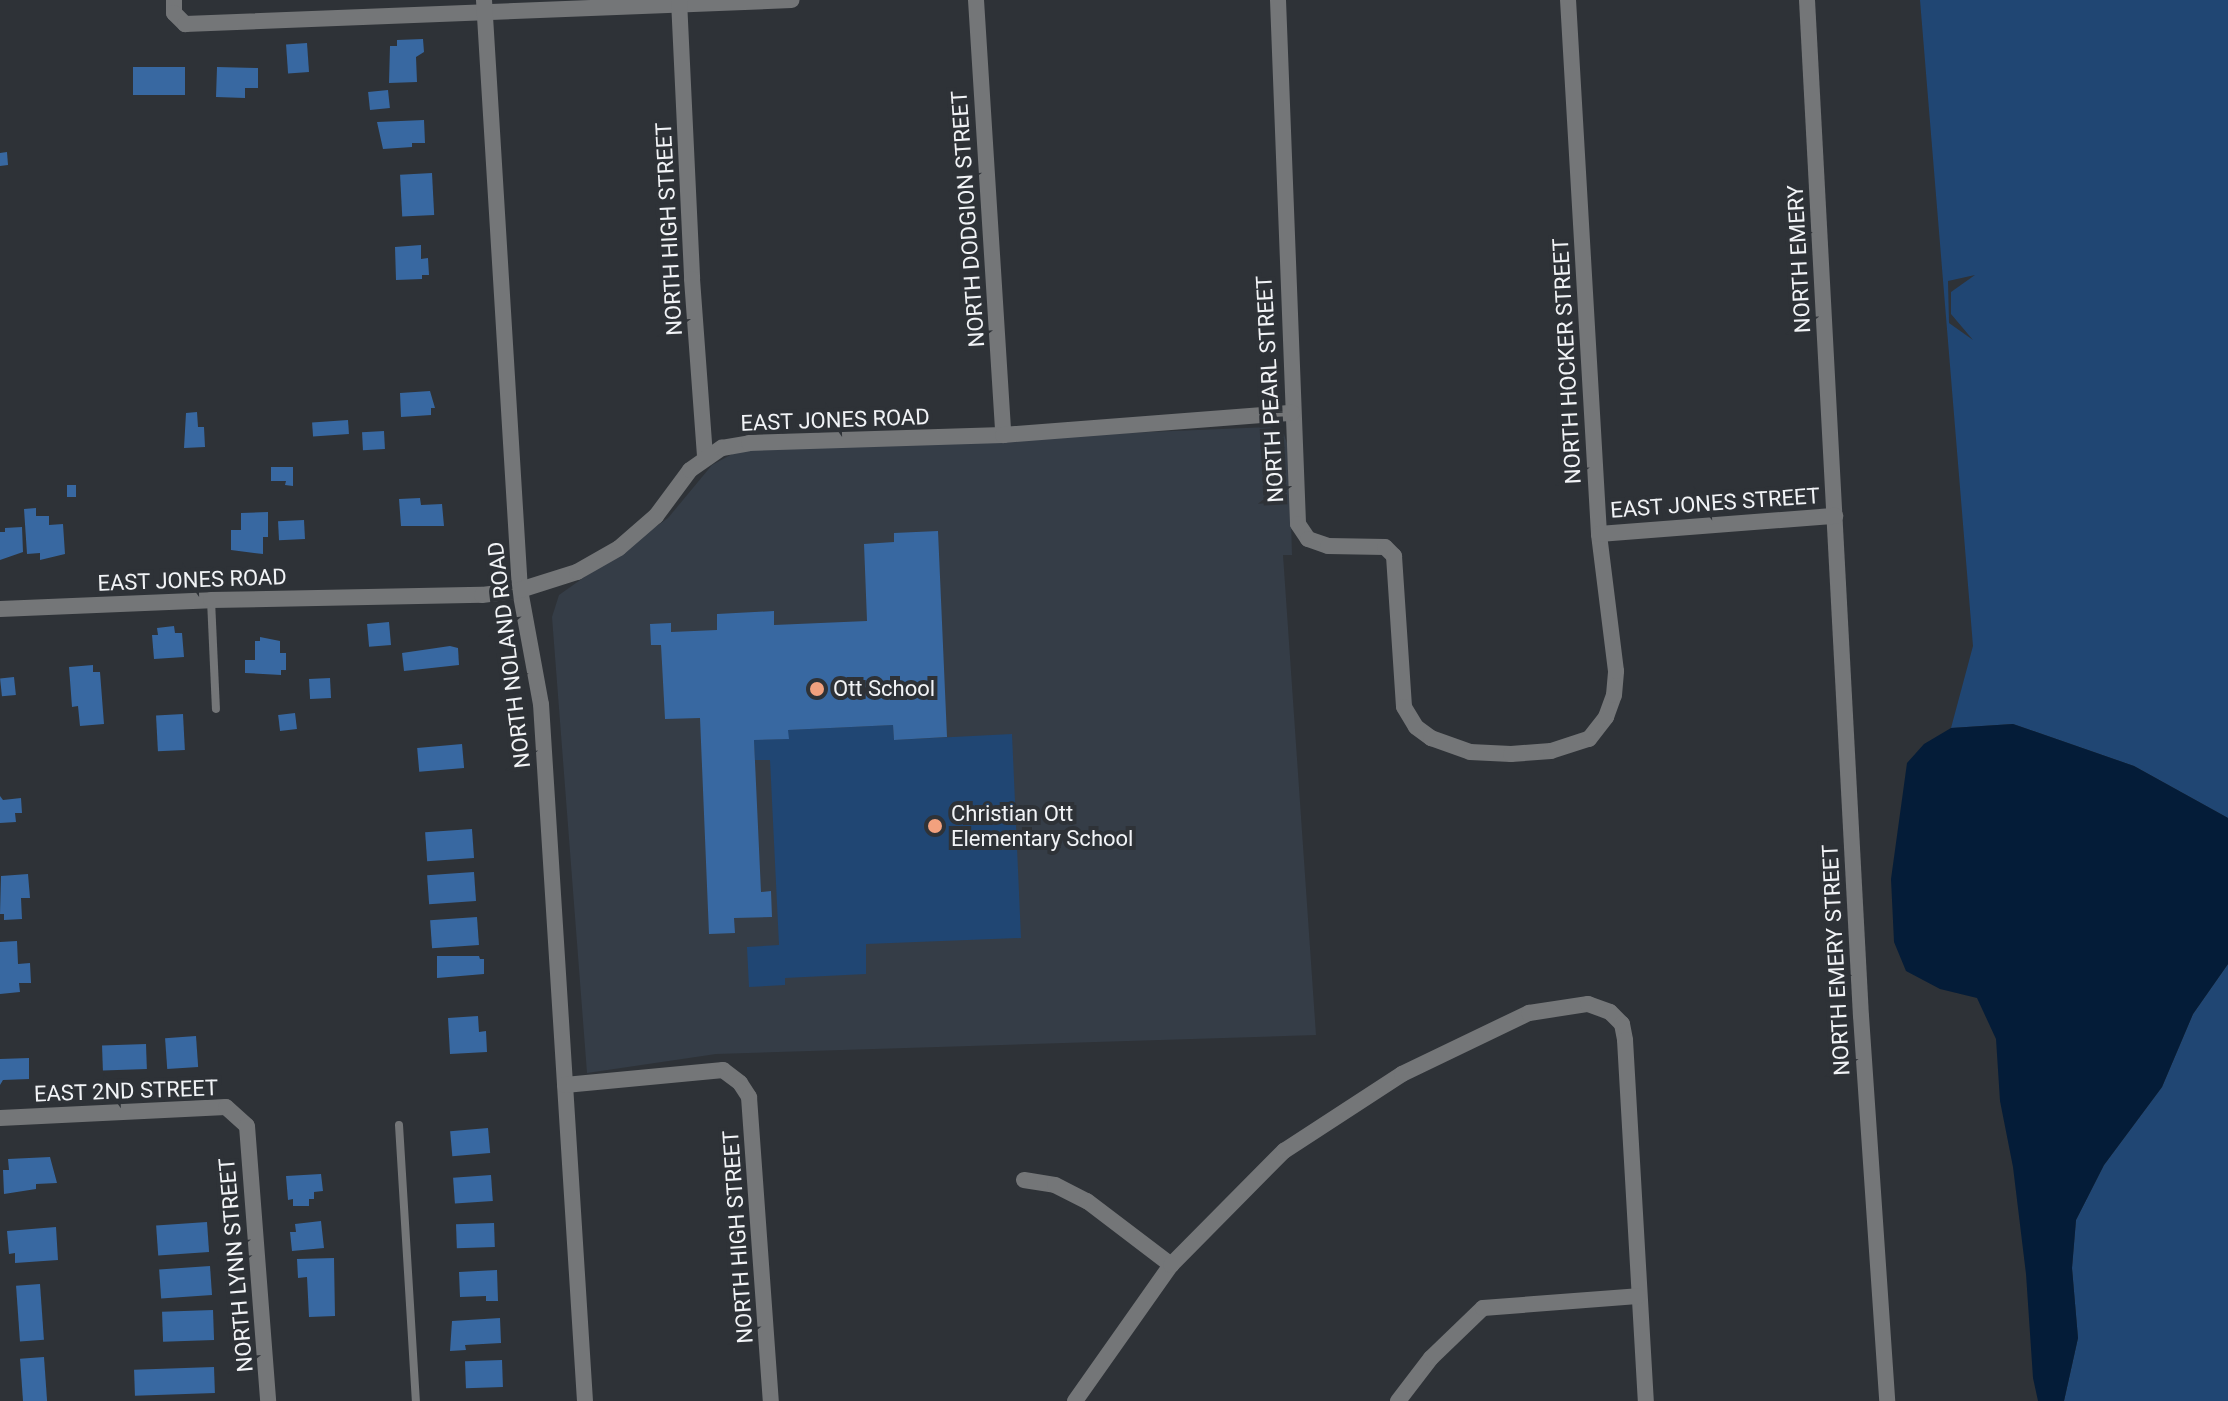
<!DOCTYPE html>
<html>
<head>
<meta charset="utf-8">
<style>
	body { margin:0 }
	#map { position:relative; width:2228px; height:1401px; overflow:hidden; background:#2e3237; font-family:Roboto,sans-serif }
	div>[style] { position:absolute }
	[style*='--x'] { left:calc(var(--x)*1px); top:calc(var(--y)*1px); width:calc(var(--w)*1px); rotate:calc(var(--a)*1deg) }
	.built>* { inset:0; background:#353d47 }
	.green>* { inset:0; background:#204673 }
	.water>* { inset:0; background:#041c38 }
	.building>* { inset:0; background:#3868a1; transform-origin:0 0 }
	.lane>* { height:8px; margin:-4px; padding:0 4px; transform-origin:4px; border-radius:4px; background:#747678 }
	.street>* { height:16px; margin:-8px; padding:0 8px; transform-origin:8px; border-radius:8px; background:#747678 }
	.dots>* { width:22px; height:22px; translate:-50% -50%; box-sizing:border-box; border:4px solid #2e3237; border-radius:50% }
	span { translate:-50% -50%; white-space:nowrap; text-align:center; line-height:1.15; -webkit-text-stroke:8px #2e3237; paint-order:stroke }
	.street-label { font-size:22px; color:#f1f3f6 }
	.poi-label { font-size:22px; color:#f1f3f6 }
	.left { translate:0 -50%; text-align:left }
</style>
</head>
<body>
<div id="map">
	<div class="built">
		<div style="clip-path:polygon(1270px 427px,1284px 434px,1289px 450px,1292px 555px,1283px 555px,1316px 1035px,716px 1054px,587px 1073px,552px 617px,559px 595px,668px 518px,712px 465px,734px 453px,761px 448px)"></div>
	</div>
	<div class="green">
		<div style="clip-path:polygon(evenodd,1920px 0,2228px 0,2228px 818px,2134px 766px,2013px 724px,1951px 728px,1973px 646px,1920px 0,1975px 275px,1951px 292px,1951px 314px,1973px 340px,1949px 323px,1948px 281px,1975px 275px)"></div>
		<div style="clip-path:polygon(893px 725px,894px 740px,1012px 734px,1021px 938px,866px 944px,866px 974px,785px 978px,785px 985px,749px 987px,747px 947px,779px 945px,770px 760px,755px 760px,754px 740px,788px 739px,788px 730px)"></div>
		<div style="clip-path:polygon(2228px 964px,2228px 1401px,2064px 1401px,2078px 1338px,2072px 1268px,2076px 1220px,2104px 1165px,2162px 1087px,2193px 1014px)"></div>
	</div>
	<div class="water">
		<div style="clip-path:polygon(2013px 724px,2134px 766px,2228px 818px,2228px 964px,2193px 1014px,2162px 1087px,2104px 1165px,2076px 1220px,2072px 1268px,2078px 1338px,2064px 1401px,2038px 1401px,2033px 1378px,2026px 1274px,2013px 1167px,2000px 1101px,1996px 1039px,1977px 998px,1940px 989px,1906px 971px,1894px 942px,1891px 879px,1907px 763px,1924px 744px,1951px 728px)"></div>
	</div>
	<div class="building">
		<div style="clip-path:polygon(423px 39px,424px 52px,416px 57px,417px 82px,389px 83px,390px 46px,397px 46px,397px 40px)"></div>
		<div style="left:307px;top:43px;width:29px;height:21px;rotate:86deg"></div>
		<div style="left:133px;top:67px;width:52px;height:28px"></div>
		<div style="clip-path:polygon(217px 67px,258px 68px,258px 88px,245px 88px,245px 98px,216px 97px)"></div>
		<div style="left:388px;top:90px;width:18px;height:20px;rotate:84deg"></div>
		<div style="clip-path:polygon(424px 120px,425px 143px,412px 143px,412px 147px,383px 149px,377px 122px)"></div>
		<div style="clip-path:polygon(7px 152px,8px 165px,0 166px,0 153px)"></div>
		<div style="left:432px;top:173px;width:42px;height:32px;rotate:87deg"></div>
		<div style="clip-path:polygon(421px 245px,421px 259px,428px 258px,429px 275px,422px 275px,422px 279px,396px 280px,395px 247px)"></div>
		<div style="clip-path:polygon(430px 391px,435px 408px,431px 408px,431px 415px,401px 417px,400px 393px)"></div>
		<div style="clip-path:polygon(197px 412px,198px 427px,204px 427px,205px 447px,184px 448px,186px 413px)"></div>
		<div style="left:348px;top:420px;width:14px;height:36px;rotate:86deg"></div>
		<div style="left:384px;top:431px;width:18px;height:22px;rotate:87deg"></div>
		<div style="clip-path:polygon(271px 467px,293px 467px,293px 486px,285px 485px,286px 481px,271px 481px)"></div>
		<div style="left:67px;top:485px;width:9px;height:12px"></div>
		<div style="clip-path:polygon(420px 498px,421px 505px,442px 504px,444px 526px,401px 526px,399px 499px)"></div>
		<div style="clip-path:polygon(36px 508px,36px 516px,49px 516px,49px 525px,63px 524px,65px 554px,40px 560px,40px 553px,27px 554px,24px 509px)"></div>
		<div style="clip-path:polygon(268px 512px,268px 537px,263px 537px,263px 554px,231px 550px,231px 530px,241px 530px,241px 513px)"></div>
		<div style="left:304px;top:520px;width:19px;height:26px;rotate:87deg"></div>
		<div style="clip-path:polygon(22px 527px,23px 552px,0 560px,0 532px,5px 532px,5px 528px)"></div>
		<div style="clip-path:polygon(938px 531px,947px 737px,894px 740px,893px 725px,788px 730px,789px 739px,754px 740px,761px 892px,771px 891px,772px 917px,734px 918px,735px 933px,709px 934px,700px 718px,665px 719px,661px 645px,651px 645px,650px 624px,671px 623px,671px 632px,717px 630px,717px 614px,774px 611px,774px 625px,867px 621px,864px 544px,894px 542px,894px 533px)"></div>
		<div style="left:389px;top:622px;width:23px;height:22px;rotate:85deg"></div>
		<div style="clip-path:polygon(174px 626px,175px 633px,182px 633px,184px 657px,154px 659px,152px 635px,158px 635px,157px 628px)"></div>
		<div style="clip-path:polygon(260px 637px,280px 641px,280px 653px,286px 653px,286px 670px,281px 670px,281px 675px,245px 673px,245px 660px,255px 660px,255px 641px,260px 641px)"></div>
		<div style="clip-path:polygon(450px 646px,458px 648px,459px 665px,404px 671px,402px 653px)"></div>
		<div style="clip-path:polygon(93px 665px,93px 672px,100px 672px,104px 724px,80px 726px,78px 706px,72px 707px,69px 667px)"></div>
		<div style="left:14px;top:677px;width:18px;height:14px;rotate:84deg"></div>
		<div style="left:330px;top:678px;width:20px;height:21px;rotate:87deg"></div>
		<div style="left:295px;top:713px;width:16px;height:17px;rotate:83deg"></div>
		<div style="left:183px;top:714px;width:36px;height:27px;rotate:87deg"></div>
		<div style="left:462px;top:744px;width:24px;height:45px;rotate:85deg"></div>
		<div style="clip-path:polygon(0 796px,3px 800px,21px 798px,22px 813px,15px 813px,16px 822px,0 823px)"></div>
		<div style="left:472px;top:829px;width:29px;height:47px;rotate:86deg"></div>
		<div style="left:474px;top:872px;width:29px;height:47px;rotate:86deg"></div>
		<div style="clip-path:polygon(28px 874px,30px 898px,21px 898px,22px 919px,4px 920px,4px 914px,0 914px,1px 876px)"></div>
		<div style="left:477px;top:917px;width:28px;height:47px;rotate:86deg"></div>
		<div style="clip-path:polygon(17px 941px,18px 964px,30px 963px,31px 983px,19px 983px,20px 992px,0 994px,0 942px)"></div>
		<div style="clip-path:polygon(437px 956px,479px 956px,480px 959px,484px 959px,484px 974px,437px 978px)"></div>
		<div style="clip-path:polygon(478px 1016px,479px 1032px,486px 1031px,487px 1052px,450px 1054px,448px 1018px)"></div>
		<div style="left:196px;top:1036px;width:31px;height:31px;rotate:86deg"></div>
		<div style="left:146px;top:1044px;width:25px;height:44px;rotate:88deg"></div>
		<div style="clip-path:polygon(29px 1058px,29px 1079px,3px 1080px,0 1085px,0 1059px)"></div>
		<div style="left:488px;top:1128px;width:25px;height:38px;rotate:85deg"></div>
		<div style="clip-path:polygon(50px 1157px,57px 1183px,36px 1184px,36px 1189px,4px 1194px,3px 1170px,9px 1170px,8px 1159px)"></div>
		<div style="clip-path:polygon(321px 1174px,323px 1191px,314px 1192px,314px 1199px,309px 1199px,309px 1206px,293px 1206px,293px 1199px,288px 1200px,286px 1176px)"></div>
		<div style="left:491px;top:1175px;width:26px;height:38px;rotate:86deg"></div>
		<div style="clip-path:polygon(321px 1221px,324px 1248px,292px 1251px,290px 1232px,296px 1232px,295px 1224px)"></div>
		<div style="left:207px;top:1222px;width:30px;height:51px;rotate:86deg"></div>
		<div style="left:494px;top:1223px;width:24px;height:38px;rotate:88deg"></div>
		<div style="clip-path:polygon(56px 1227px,58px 1260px,15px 1263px,15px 1253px,9px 1254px,7px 1231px)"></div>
		<div style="clip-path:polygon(334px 1258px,335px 1316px,309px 1317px,307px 1277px,298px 1278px,297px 1259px)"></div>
		<div style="left:210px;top:1266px;width:29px;height:51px;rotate:86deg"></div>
		<div style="clip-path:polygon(497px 1270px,498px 1301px,486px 1301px,486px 1296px,460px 1297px,459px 1272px)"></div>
		<div style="left:40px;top:1284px;width:56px;height:24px;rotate:86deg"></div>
		<div style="left:213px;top:1310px;width:30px;height:51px;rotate:88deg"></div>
		<div style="clip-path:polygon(500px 1318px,501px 1343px,465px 1345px,466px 1350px,450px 1351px,452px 1321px)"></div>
		<div style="left:44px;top:1357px;width:44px;height:24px;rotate:86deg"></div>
		<div style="left:502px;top:1360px;width:27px;height:37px;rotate:88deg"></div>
		<div style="left:214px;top:1367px;width:26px;height:80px;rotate:88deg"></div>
	</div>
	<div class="lane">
		<div style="--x:211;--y:600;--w:109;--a:87.4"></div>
		<div style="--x:399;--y:1125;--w:277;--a:86.5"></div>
	</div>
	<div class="street">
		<div style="--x:174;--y:0;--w:13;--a:90"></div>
		<div style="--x:174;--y:13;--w:16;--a:45"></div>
		<div style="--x:185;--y:24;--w:607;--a:-2.26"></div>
		<div style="--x:484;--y:0;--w:591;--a:86.51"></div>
		<div style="--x:520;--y:590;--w:116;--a:79.6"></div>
		<div style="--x:541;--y:704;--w:698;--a:86.39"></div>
		<div style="--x:679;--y:0;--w:279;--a:87.3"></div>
		<div style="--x:692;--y:279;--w:177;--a:85.8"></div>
		<div style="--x:976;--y:0;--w:436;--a:86.4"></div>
		<div style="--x:1278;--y:0;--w:524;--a:87.81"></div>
		<div style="--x:1298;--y:524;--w:18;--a:56"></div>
		<div style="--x:1308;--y:539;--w:21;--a:19"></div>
		<div style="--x:1328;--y:546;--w:57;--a:1"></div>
		<div style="--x:1385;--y:547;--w:13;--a:45"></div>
		<div style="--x:1394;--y:556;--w:151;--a:86.2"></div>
		<div style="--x:1404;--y:707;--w:23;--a:59"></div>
		<div style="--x:1416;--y:727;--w:19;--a:36"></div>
		<div style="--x:1431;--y:738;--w:41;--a:19.7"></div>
		<div style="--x:1470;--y:752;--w:41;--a:2.8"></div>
		<div style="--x:1511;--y:754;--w:40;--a:-4.3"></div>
		<div style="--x:1551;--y:751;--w:40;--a:-18"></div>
		<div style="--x:1589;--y:739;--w:28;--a:-52"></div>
		<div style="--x:1606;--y:717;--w:23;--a:-70"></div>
		<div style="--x:1614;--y:695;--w:24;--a:-85"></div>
		<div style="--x:1616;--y:671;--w:138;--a:-97.1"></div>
		<div style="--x:1599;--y:534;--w:535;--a:-93.32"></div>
		<div style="--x:1807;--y:0;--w:1017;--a:86.96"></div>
		<div style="--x:1861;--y:1016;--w:386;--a:86.1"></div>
		<div style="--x:1599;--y:534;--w:237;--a:-4.4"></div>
		<div style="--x:0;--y:609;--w:211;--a:-2.4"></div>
		<div style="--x:211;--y:600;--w:271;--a:-1.1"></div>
		<div style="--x:482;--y:595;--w:38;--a:-7"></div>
		<div style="--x:520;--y:590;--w:60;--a:-17.5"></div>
		<div style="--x:577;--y:572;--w:48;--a:-29.7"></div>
		<div style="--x:619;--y:548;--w:49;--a:-40.9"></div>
		<div style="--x:656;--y:516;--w:57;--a:-53.5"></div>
		<div style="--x:690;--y:470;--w:39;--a:-35"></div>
		<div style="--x:722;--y:448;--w:27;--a:-10"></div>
		<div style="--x:749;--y:443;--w:254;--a:-1.8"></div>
		<div style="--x:1003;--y:435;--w:290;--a:-4.4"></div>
		<div style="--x:565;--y:1085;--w:159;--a:-5.4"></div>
		<div style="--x:723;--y:1070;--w:21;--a:37"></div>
		<div style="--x:740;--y:1083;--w:17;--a:57"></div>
		<div style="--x:749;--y:1097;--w:305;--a:85.9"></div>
		<div style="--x:0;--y:1118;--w:226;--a:-2.8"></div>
		<div style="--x:226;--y:1107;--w:28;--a:42"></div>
		<div style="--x:247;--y:1126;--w:276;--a:85.6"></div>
		<div style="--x:1024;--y:1180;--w:31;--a:9"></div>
		<div style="--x:1055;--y:1185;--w:36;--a:27"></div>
		<div style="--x:1087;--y:1201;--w:106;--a:37.3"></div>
		<div style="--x:1075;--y:1401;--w:166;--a:-54.8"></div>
		<div style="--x:1171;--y:1265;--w:161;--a:-45.3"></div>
		<div style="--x:1284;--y:1151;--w:141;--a:-33.1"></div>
		<div style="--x:1402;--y:1074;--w:141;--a:-25.7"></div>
		<div style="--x:1529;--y:1013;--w:60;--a:-8.7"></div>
		<div style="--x:1588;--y:1004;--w:23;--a:20"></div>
		<div style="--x:1610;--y:1012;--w:17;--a:45"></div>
		<div style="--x:1622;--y:1024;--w:16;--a:79"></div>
		<div style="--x:1625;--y:1040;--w:362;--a:86.7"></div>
		<div style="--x:1398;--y:1401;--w:54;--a:-52.5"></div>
		<div style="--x:1431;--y:1358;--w:72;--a:-43.9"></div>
		<div style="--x:1483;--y:1308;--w:155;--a:-4.4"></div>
	</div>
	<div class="dots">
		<div style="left:817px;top:689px;background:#f2a17e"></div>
		<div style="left:935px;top:826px;background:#f2a17e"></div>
	</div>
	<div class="street-label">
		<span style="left:968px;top:219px;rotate:-94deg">NORTH DODGION STREET</span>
		<span style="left:669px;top:229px;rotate:-93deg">NORTH HIGH STREET</span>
		<span style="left:1799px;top:259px;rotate:-93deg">NORTH EMERY</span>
		<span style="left:1567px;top:361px;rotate:-93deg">NORTH HOCKER STREET</span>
		<span style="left:1270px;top:389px;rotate:-93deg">NORTH PEARL STREET</span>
		<span style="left:835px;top:420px;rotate:-2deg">EAST JONES ROAD</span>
		<span style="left:1715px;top:503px;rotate:-4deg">EAST JONES STREET</span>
		<span style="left:192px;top:580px;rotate:-2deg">EAST JONES ROAD</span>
		<span style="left:509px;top:655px;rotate:-97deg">NORTH NOLAND ROAD</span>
		<span style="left:1836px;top:960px;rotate:-93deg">NORTH EMERY STREET</span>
		<span style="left:126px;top:1091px;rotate:-2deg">EAST 2ND STREET</span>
		<span style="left:738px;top:1237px;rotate:-94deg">NORTH HIGH STREET</span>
		<span style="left:236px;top:1265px;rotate:-95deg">NORTH LYNN STREET</span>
	</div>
	<div class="poi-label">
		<span class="left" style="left:833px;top:689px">Ott School</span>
		<span class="left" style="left:951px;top:826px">Christian Ott<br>Elementary School</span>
	</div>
</div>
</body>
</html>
